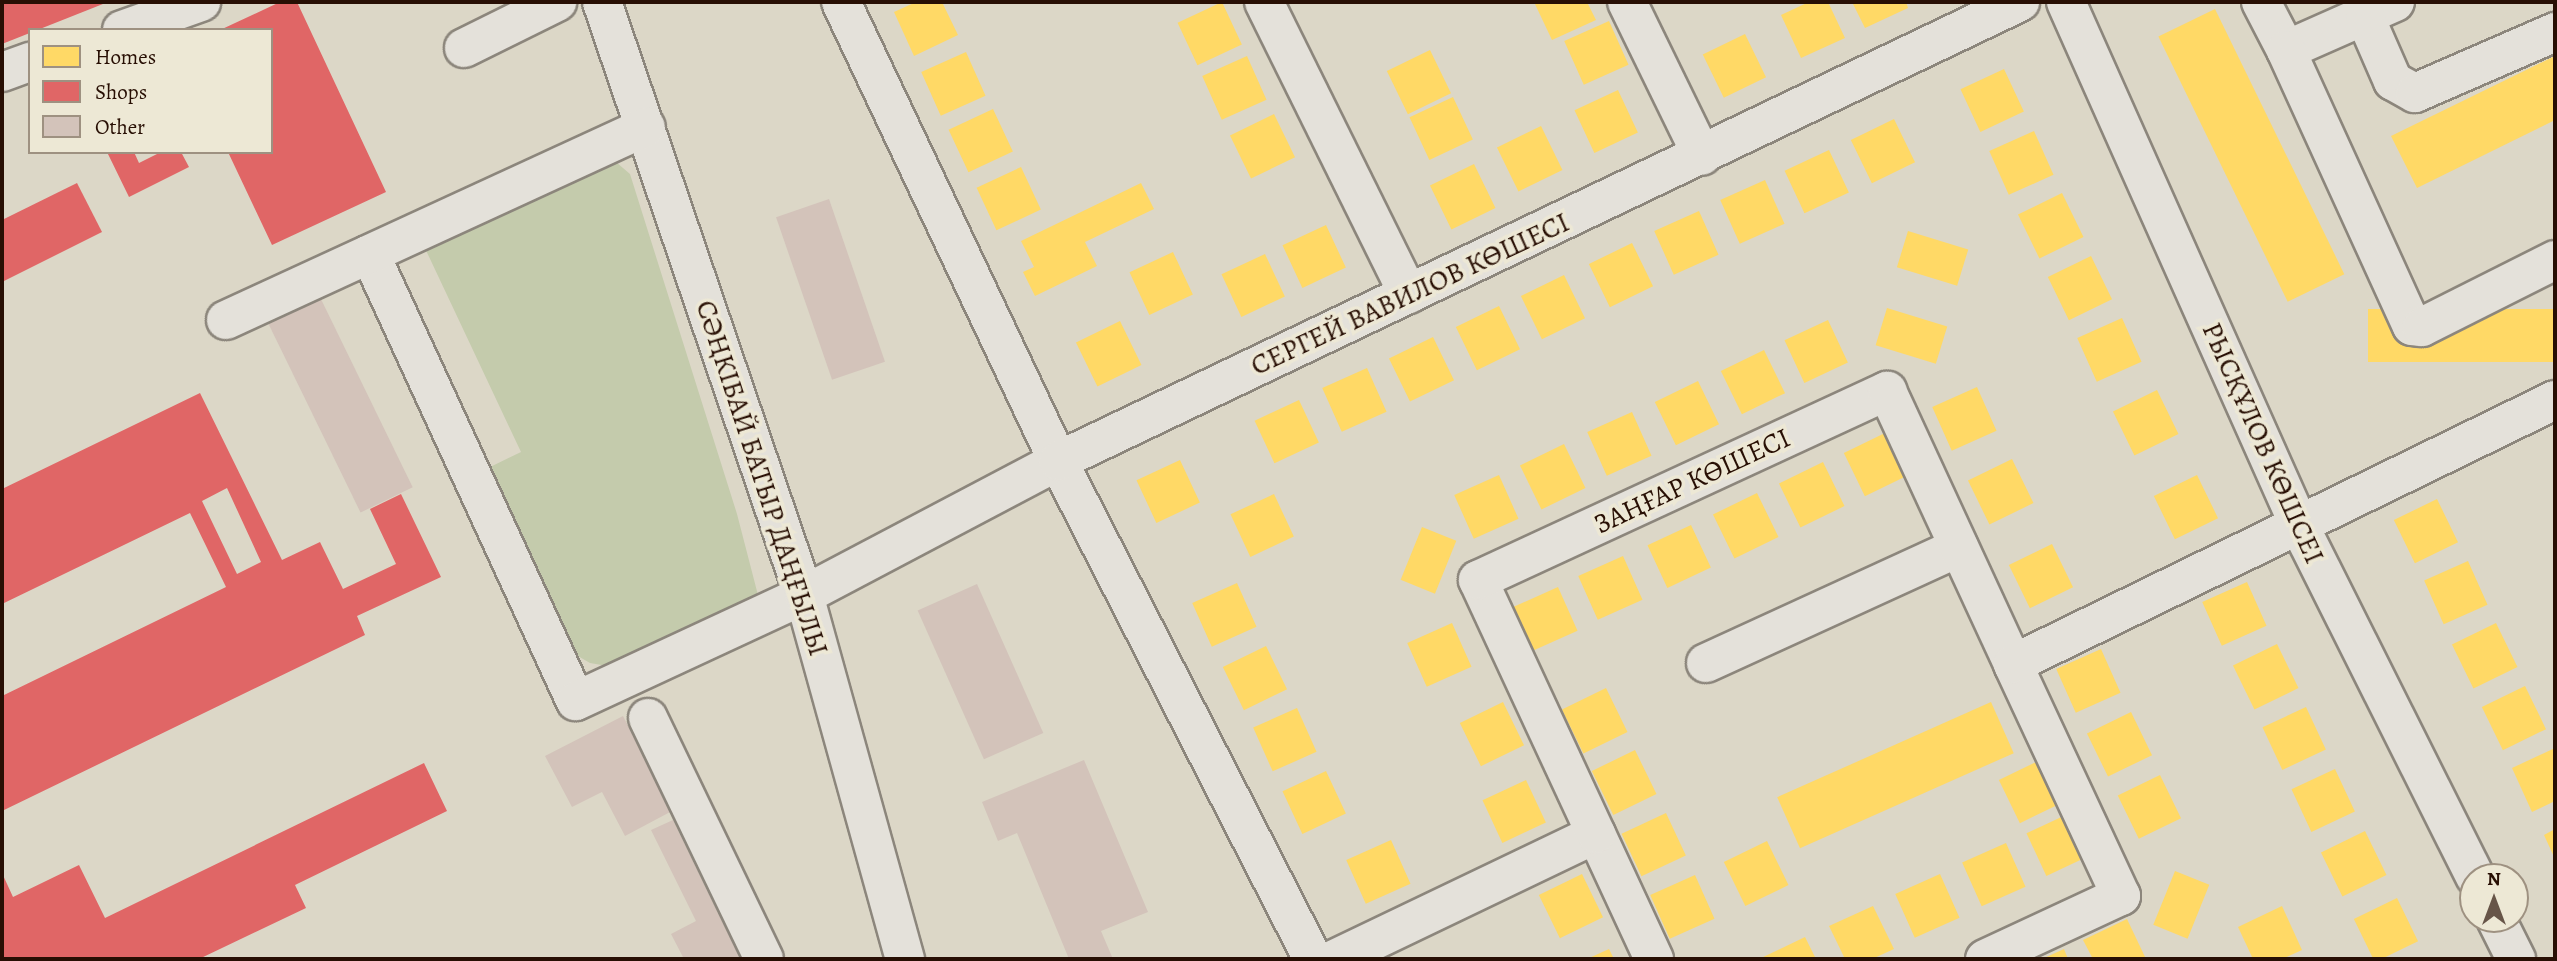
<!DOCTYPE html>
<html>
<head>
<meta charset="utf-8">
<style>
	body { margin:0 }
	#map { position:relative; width:2557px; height:961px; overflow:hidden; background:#dcd7c7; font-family:Alegreya,serif }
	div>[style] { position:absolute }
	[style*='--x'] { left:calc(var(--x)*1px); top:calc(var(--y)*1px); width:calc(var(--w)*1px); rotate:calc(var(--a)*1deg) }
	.green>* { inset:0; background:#c4cbac }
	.homes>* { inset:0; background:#ffd966; transform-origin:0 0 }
	.shops>* { inset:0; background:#e06666 }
	.building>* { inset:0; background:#d3c3ba; transform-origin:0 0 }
	.roads { filter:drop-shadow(2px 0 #8c867c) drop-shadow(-2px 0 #8c867c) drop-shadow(0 2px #8c867c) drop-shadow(0 -2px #8c867c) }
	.minor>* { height:38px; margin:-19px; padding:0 19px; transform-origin:19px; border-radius:19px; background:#e4e1da }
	span { translate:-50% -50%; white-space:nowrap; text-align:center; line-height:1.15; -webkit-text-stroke:7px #ede8d5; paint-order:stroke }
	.street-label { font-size:28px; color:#280f04 }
	.frame { position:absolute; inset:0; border:4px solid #280f04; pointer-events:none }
	.legend { position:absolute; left:28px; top:28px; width:245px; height:126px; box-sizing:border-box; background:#ede8d5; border:2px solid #9e9181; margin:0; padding:9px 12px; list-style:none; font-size:21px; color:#280f04 }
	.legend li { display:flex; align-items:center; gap:14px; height:35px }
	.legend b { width:35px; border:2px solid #9e9181 }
	.north { position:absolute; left:2459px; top:863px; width:70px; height:70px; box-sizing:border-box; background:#ede8d5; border:2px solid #9e9181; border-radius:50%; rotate:0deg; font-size:19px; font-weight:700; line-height:28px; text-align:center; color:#280f04 }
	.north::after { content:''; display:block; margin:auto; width:24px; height:32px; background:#675548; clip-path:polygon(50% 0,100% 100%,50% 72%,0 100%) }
</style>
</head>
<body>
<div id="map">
	<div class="green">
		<div style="clip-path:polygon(609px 156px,630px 174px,737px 514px,759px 599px,613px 667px,590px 663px,564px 648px,482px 471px,521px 452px,423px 244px)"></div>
	</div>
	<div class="homes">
		<div style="clip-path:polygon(916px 2px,942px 2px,958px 35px,914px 56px,894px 12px)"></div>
		<div style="left:1222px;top:2px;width:47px;height:49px;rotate:65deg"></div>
		<div style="clip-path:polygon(1534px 2px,1587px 2px,1596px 20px,1552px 40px)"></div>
		<div style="clip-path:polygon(1809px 2px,1828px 2px,1845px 38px,1801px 58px,1781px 15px)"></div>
		<div style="clip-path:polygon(1852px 2px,1906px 2px,1908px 8px,1865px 28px)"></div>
		<div style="left:2215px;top:9px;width:295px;height:63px;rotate:64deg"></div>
		<div style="left:1609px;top:21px;width:48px;height:49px;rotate:66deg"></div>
		<div style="left:1745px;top:34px;width:48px;height:47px;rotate:64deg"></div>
		<div style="left:1430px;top:50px;width:48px;height:48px;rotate:64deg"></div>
		<div style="left:966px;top:52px;width:48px;height:49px;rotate:66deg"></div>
		<div style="left:1247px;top:56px;width:48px;height:49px;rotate:66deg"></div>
		<div style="clip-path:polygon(2555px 56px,2555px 120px,2417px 188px,2391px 136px)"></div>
		<div style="left:2004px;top:69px;width:47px;height:48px;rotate:65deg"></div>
		<div style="left:1618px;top:90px;width:47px;height:48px;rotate:65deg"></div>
		<div style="left:1453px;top:97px;width:47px;height:48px;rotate:65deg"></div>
		<div style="left:993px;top:109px;width:47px;height:49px;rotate:65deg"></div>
		<div style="left:1274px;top:114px;width:48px;height:49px;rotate:64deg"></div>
		<div style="left:1894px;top:119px;width:48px;height:48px;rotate:64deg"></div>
		<div style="left:1541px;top:126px;width:49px;height:49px;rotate:64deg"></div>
		<div style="left:2034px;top:131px;width:48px;height:49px;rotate:66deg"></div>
		<div style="left:1829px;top:150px;width:47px;height:49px;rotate:65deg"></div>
		<div style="left:1474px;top:164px;width:49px;height:49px;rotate:64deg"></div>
		<div style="left:1021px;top:167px;width:47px;height:49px;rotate:65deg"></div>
		<div style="left:1765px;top:180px;width:48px;height:49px;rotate:66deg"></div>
		<div style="clip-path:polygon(1141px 183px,1154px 209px,1085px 242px,1097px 266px,1035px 296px,1023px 272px,1034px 267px,1021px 241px)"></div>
		<div style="left:2062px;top:193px;width:49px;height:49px;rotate:64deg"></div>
		<div style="left:1699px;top:211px;width:48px;height:49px;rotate:66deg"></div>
		<div style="left:1326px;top:225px;width:47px;height:48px;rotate:65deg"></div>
		<div style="left:1908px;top:231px;width:63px;height:38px;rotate:17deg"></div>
		<div style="left:1632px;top:243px;width:48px;height:48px;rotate:64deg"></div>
		<div style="left:1173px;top:252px;width:47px;height:48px;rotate:65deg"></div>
		<div style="left:1265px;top:254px;width:47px;height:48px;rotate:65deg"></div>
		<div style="left:2091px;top:256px;width:48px;height:48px;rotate:64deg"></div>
		<div style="left:1564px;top:275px;width:48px;height:48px;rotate:64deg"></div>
		<div style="left:1499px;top:306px;width:48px;height:48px;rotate:64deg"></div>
		<div style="left:1887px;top:308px;width:63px;height:39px;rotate:17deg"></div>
		<div style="left:2555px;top:309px;width:53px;height:187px;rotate:90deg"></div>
		<div style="left:2122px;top:318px;width:48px;height:49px;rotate:66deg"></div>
		<div style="left:1828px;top:320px;width:47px;height:48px;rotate:65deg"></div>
		<div style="left:1120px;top:321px;width:49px;height:49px;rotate:64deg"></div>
		<div style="left:1433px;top:337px;width:48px;height:49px;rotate:64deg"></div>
		<div style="left:1764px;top:350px;width:48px;height:48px;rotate:64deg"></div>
		<div style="left:1367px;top:368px;width:48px;height:49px;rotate:66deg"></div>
		<div style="left:1698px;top:381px;width:48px;height:48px;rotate:64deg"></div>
		<div style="left:1977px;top:387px;width:48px;height:49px;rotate:66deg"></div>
		<div style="left:2157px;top:390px;width:49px;height:49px;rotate:64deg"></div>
		<div style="left:1299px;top:400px;width:47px;height:49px;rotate:65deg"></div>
		<div style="left:1632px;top:412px;width:48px;height:49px;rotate:66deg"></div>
		<div style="left:1887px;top:432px;width:48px;height:48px;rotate:64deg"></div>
		<div style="left:1564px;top:444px;width:49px;height:49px;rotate:64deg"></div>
		<div style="left:2012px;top:459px;width:49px;height:49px;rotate:64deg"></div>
		<div style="left:1180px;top:460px;width:47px;height:48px;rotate:65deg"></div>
		<div style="left:1823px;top:462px;width:49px;height:49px;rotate:64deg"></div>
		<div style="left:1499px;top:475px;width:48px;height:49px;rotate:66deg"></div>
		<div style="left:2197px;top:475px;width:48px;height:48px;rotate:64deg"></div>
		<div style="left:1757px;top:493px;width:49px;height:49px;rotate:64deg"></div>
		<div style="left:1274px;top:494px;width:47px;height:48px;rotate:65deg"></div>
		<div style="left:2437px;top:499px;width:48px;height:48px;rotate:64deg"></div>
		<div style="left:1691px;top:525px;width:47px;height:48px;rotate:65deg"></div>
		<div style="left:1422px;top:527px;width:37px;height:57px;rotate:22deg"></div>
		<div style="left:2052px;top:544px;width:48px;height:48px;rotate:64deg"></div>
		<div style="left:1623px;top:556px;width:48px;height:49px;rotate:66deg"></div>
		<div style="left:2468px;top:561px;width:48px;height:48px;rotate:66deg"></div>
		<div style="left:2247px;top:582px;width:48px;height:49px;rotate:66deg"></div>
		<div style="left:1237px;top:583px;width:48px;height:49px;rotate:66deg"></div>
		<div style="left:1558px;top:587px;width:48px;height:49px;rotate:66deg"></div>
		<div style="left:1452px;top:623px;width:48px;height:49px;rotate:66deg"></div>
		<div style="left:2496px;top:623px;width:49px;height:49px;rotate:64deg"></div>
		<div style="left:2277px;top:644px;width:49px;height:49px;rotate:64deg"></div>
		<div style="left:1266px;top:646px;width:48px;height:48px;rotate:64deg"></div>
		<div style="left:2101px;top:649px;width:48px;height:49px;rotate:66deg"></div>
		<div style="left:2525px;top:686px;width:48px;height:48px;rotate:64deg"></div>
		<div style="left:1606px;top:688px;width:49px;height:49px;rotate:64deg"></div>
		<div style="left:1503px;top:702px;width:48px;height:48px;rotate:64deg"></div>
		<div style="left:1991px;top:702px;width:56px;height:234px;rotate:66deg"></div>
		<div style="left:2306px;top:707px;width:47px;height:48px;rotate:65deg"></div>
		<div style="left:1297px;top:708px;width:48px;height:48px;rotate:66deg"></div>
		<div style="left:2131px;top:712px;width:48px;height:49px;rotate:64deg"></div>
		<div style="clip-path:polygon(2555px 748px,2555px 801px,2532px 812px,2512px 768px)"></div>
		<div style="left:1635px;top:750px;width:49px;height:48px;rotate:64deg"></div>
		<div style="left:2042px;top:759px;width:48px;height:48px;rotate:64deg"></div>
		<div style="left:2335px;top:769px;width:47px;height:48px;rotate:65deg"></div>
		<div style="left:1326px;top:771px;width:47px;height:48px;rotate:65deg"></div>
		<div style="left:2160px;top:775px;width:48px;height:47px;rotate:64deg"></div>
		<div style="left:1526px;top:780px;width:47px;height:48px;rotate:65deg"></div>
		<div style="left:1666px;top:813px;width:47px;height:49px;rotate:65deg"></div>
		<div style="left:2070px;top:813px;width:47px;height:48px;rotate:65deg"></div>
		<div style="clip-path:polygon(2555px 829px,2555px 859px,2544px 835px)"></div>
		<div style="left:2365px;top:831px;width:49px;height:49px;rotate:64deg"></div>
		<div style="left:1391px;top:840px;width:48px;height:49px;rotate:66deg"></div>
		<div style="left:1767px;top:841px;width:49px;height:48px;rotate:64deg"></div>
		<div style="left:2006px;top:843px;width:48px;height:48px;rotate:66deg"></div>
		<div style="left:2175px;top:871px;width:37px;height:58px;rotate:22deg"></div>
		<div style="left:1582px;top:874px;width:48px;height:48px;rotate:64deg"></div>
		<div style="left:1940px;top:874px;width:48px;height:49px;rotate:66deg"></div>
		<div style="left:1695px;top:875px;width:48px;height:49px;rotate:66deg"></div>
		<div style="left:2397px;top:898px;width:48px;height:48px;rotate:64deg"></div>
		<div style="clip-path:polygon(1873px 906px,1894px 949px,1872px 959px,1845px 959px,1829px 926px)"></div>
		<div style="clip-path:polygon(2282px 906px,2302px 950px,2282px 959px,2253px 959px,2238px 927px)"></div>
		<div style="clip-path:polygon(2127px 919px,2146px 959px,2093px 959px,2083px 940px)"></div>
		<div style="clip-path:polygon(1805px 937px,1816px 959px,1759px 959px)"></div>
		<div style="clip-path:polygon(1609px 949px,1614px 959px,1587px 959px)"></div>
		<div style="clip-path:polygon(2064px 949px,2068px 959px,2042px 959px)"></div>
	</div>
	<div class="shops">
		<div style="clip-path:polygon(2px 2px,108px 2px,2px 44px)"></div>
		<div style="clip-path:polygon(280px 2px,297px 2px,386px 192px,272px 245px,228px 152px,271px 152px,271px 30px,220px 30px)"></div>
		<div style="clip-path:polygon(107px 152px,134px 152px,139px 163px,161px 152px,181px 152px,189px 167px,129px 197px)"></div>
		<div style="clip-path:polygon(77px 183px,102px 232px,2px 282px,2px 220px)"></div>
		<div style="clip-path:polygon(evenodd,200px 393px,282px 560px,320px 542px,343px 589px,396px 564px,370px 509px,401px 494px,441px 577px,357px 616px,365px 635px,2px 811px,2px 696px,226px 587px,190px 513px,2px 604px,2px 489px,200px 393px,227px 488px,261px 562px,237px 574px,202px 501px,227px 488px)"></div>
		<div style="clip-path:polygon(424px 763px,447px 811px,295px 885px,306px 908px,199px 959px,2px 959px,2px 873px,13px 897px,79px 865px,105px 918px)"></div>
	</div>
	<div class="building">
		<div style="left:829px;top:199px;width:172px;height:56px;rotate:71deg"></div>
		<div style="left:318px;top:293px;width:216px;height:58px;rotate:64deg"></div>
		<div style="left:977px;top:584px;width:163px;height:65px;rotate:66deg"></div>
		<div style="clip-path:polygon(623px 716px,672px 811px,625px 836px,602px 792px,572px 807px,545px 756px)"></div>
		<div style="clip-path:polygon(1084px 760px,1148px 912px,1101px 931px,1113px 959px,1069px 959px,1017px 833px,998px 841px,982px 802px)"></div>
		<div style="clip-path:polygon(673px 820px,718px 913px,741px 959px,684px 959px,671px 934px,696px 921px,651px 830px)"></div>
	</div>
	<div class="roads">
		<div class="minor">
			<div style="--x:602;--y:2;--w:626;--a:71.19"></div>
			<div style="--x:804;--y:595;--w:378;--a:74.5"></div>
			<div style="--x:841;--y:2;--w:508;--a:64.7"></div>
			<div style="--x:1058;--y:461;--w:559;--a:62.89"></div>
			<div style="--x:1264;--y:2;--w:326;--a:63.7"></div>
			<div style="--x:1627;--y:2;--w:171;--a:64"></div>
			<div style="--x:2066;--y:2;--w:575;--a:65.98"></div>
			<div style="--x:2300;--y:527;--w:391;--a:63.4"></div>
			<div style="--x:2261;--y:2;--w:54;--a:62.5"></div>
			<div style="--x:2395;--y:2;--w:119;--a:156.2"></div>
			<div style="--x:2286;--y:50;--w:303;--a:65.5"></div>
			<div style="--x:2412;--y:326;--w:10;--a:6"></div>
			<div style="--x:2422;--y:327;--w:149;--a:-26.7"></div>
			<div style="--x:2365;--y:17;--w:70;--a:66.4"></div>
			<div style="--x:2393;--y:81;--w:25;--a:29"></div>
			<div style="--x:2415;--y:93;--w:153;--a:-23.5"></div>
			<div style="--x:122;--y:30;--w:84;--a:-19.5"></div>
			<div style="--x:464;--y:48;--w:104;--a:-26.3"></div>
			<div style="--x:2;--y:72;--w:30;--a:-20"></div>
			<div style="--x:370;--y:254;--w:492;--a:65.3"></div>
			<div style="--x:576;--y:701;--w:251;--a:-24.9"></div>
			<div style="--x:804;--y:595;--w:287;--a:-27.8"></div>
			<div style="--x:1058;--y:461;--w:1066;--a:-25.51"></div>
			<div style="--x:226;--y:320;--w:462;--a:-24.7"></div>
			<div style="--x:1706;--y:663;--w:278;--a:-24.6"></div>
			<div style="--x:648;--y:718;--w:267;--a:64.3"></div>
			<div style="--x:1596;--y:834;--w:138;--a:65.1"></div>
			<div style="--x:2496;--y:919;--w:45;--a:63.4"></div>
			<div style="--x:1335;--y:959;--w:289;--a:-25.6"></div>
			<div style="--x:1596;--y:834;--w:280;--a:-114.9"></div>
			<div style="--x:1478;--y:580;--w:451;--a:-24.8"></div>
			<div style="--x:1887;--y:391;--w:301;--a:65.2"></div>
			<div style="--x:1985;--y:959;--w:150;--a:-24.9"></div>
			<div style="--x:2121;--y:896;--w:256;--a:-115"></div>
			<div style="--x:2013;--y:664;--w:603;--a:-25.97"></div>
		</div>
	</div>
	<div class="street-label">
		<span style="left:1410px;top:294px;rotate:-25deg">СЕРГЕЙ ВАВИЛОВ КӨШЕСІ</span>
		<span style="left:2263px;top:443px;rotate:66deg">РЫСҚҰЛОВ КӨШСЕІ</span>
		<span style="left:762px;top:478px;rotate:72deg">СӘҢКІБАЙ БАТЫР ДАҢҒЫЛЫ</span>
		<span style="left:1692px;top:481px;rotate:-25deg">ЗАҢҒАР КӨШЕСІ</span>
	</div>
	<div class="frame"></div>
	<ul class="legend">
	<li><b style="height:19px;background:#ffd966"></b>Homes</li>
	<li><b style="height:19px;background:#e06666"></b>Shops</li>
	<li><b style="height:19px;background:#d3c3ba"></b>Other</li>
	</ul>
	<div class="north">N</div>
</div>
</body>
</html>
